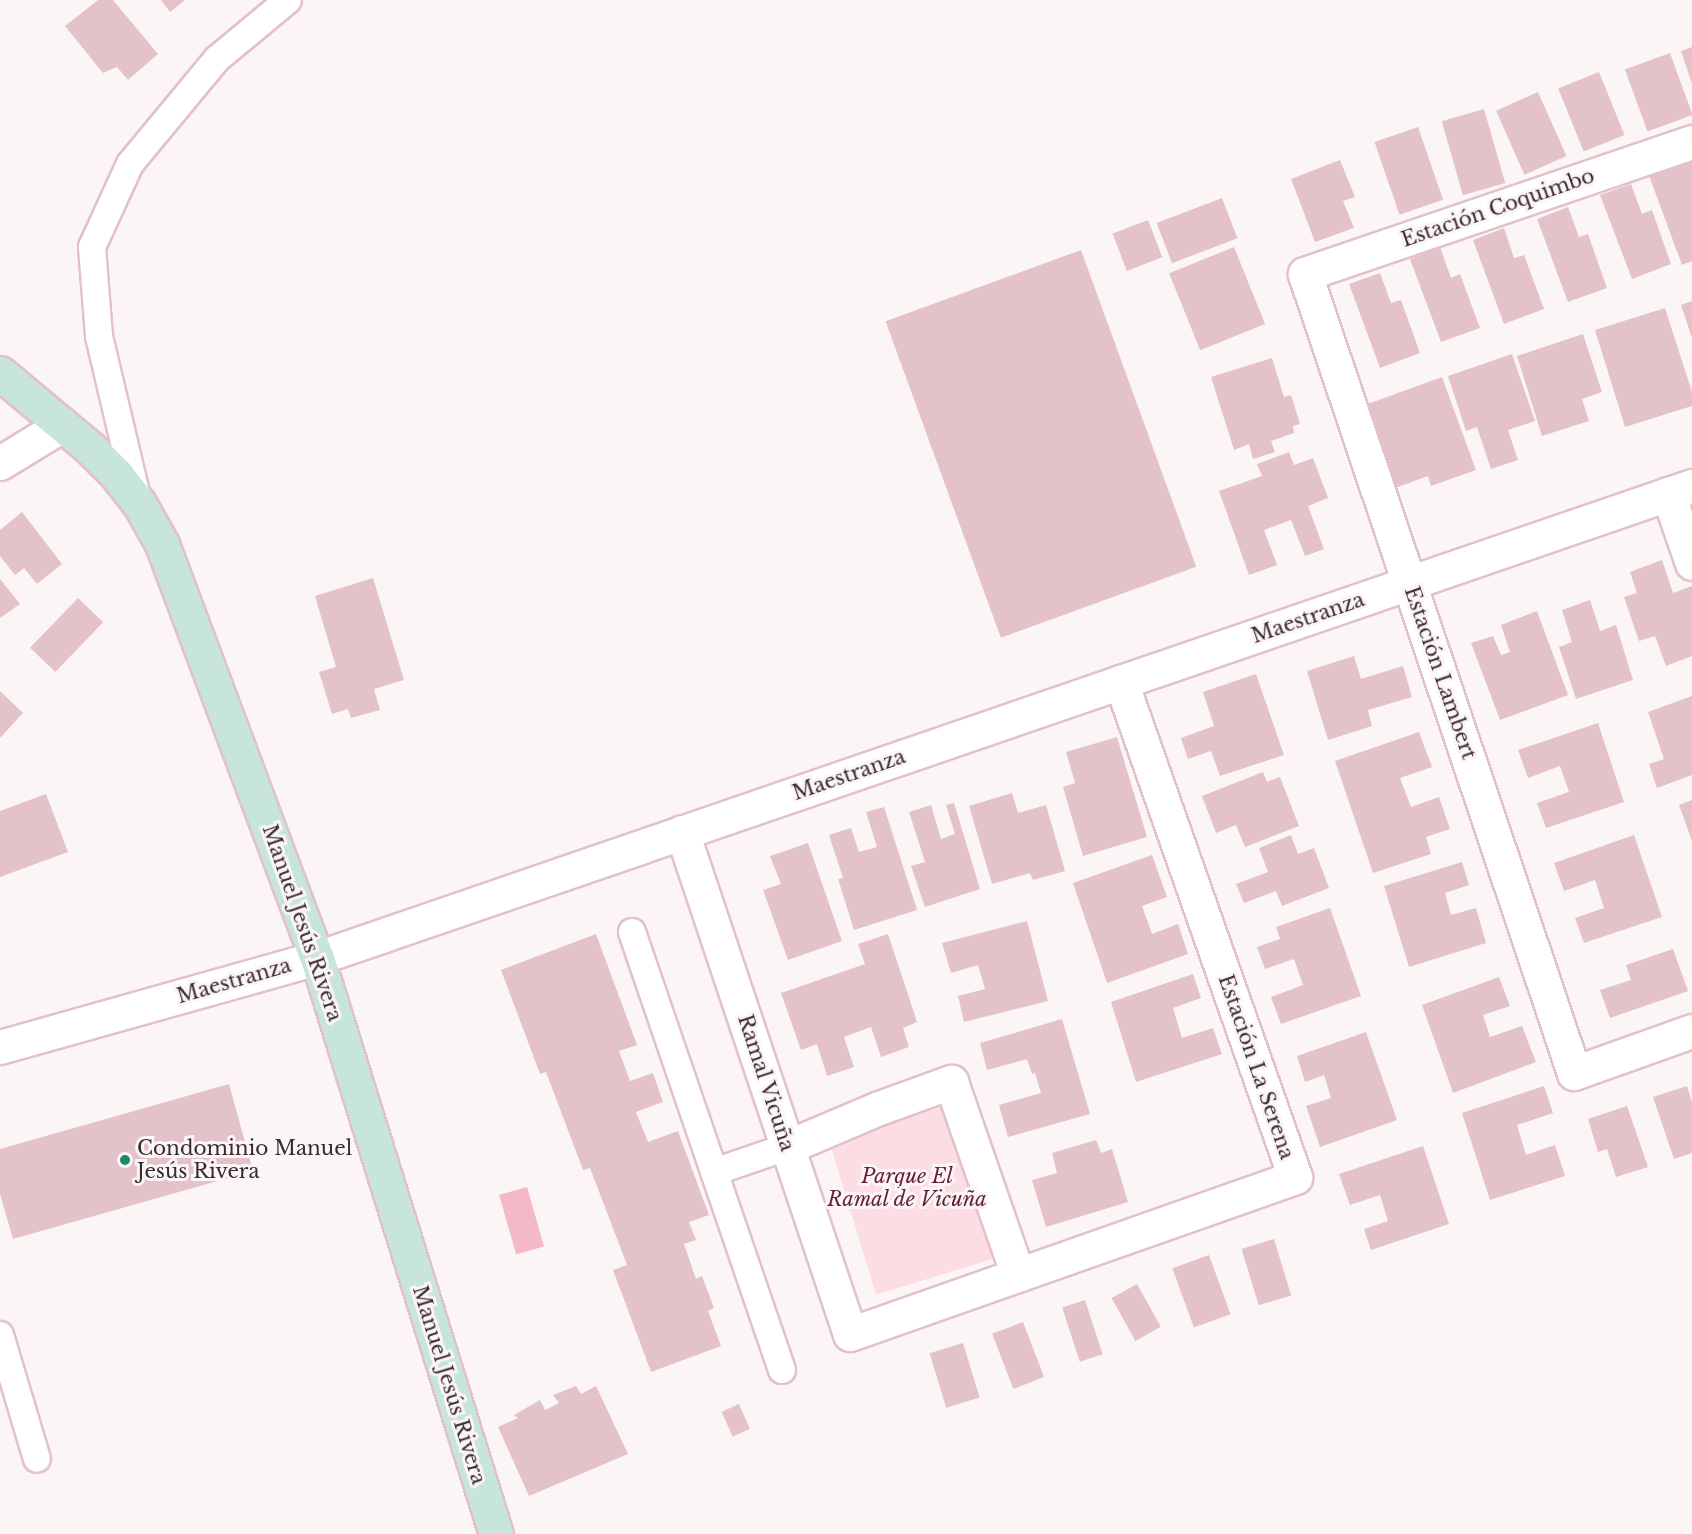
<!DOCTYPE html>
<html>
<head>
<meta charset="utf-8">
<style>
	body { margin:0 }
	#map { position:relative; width:1692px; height:1534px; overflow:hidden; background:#fcf5f6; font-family:"Libre Baskerville",serif }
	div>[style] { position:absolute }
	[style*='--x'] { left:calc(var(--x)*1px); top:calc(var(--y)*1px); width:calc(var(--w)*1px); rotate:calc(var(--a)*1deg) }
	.green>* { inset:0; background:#fcdde4; transform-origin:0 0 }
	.water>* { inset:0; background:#f4b9c8; transform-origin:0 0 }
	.building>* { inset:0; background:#e4c2ca; transform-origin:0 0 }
	.roads { filter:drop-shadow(2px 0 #e3c1ca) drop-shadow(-2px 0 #e3c1ca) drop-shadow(0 2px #e3c1ca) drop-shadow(0 -2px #e3c1ca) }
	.lane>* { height:26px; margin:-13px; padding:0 13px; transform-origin:13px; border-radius:13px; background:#fff }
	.street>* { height:33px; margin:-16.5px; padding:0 16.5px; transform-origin:16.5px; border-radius:16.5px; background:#fff }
	.secondary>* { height:33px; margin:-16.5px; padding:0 16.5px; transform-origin:16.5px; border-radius:16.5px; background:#c7e5da }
	.dots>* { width:16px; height:16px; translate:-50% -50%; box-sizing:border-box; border:3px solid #fcf5f6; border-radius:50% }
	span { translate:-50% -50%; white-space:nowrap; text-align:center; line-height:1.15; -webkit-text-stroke:6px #fcf5f6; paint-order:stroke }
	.street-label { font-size:20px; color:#382b2f }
	.poi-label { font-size:20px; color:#382b2f }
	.left { translate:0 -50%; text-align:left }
	.park-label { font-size:20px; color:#631f37; font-style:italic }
</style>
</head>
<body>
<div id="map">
	<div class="green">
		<div style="left:946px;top:1106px;width:160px;height:122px;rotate:73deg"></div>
	</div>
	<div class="water">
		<div style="left:527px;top:1187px;width:62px;height:29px;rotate:74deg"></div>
	</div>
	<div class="building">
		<div style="clip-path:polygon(98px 0,113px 0,158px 54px,128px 80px,117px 67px,103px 73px,65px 26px)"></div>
		<div style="clip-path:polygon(161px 0,185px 0,170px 12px)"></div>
		<div style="clip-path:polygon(1692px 47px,1692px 84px,1681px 51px)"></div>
		<div style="left:1670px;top:53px;width:66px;height:48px;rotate:70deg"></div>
		<div style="left:1599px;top:72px;width:68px;height:44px;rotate:68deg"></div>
		<div style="left:1538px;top:92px;width:70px;height:46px;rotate:66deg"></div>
		<div style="left:1484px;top:109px;width:77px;height:44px;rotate:74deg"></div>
		<div style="left:1418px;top:127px;width:77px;height:46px;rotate:71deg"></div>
		<div style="clip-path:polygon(1692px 157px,1692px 261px,1682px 265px,1648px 173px)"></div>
		<div style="clip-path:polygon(1340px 160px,1355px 197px,1343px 201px,1354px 228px,1315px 242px,1291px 179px)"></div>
		<div style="clip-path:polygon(1631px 184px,1642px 214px,1652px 210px,1671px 264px,1632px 279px,1600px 195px)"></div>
		<div style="left:1222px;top:198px;width:43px;height:70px;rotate:69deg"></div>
		<div style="clip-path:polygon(1568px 207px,1579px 237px,1588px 234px,1607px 288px,1568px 302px,1537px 219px)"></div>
		<div style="left:1148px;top:220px;width:40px;height:38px;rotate:69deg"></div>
		<div style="clip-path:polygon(1504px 228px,1514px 258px,1524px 255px,1544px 309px,1504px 324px,1473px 240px)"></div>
		<div style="left:1234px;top:247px;width:83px;height:70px;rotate:68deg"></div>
		<div style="clip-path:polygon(1440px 247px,1451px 278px,1460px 274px,1480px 328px,1441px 342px,1410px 259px)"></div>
		<div style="left:1081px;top:250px;width:337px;height:208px;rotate:70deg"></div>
		<div style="clip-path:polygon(1380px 273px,1391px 303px,1401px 300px,1420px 353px,1380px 368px,1349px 284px)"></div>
		<div style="clip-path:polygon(1692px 301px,1692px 338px,1681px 305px)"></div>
		<div style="clip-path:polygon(1665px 308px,1692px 392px,1692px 406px,1625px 427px,1595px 330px)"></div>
		<div style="clip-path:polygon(1583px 334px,1602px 392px,1582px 399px,1589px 421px,1542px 436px,1517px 356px)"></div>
		<div style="clip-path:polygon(1512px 354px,1535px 421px,1508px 430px,1518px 460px,1491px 469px,1477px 427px,1466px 431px,1448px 376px)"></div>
		<div style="clip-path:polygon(1272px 358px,1284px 397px,1291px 395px,1300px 424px,1293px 426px,1294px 433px,1271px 441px,1275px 452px,1253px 459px,1249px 444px,1234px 450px,1211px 377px)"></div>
		<div style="clip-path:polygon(1442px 377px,1476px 470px,1431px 486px,1428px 476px,1395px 488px,1365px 405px)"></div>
		<div style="clip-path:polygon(1289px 452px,1294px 465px,1313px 458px,1328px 498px,1308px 506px,1324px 549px,1305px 556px,1291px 520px,1264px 530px,1277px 565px,1249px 575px,1219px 491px,1262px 476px,1257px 464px)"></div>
		<div style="clip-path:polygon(22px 512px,62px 564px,37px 584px,24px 568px,15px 575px,0 556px,0 530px)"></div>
		<div style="clip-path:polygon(1662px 560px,1673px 593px,1692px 586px,1692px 656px,1666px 666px,1655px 636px,1639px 641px,1624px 597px,1637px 593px,1630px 572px)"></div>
		<div style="clip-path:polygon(373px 578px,404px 680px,374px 689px,380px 710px,351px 718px,348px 709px,332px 714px,319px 672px,336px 667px,315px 596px)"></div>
		<div style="clip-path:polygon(0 579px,20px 604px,0 618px)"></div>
		<div style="left:78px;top:598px;width:35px;height:69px;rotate:44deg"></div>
		<div style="clip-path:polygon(1590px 600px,1600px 631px,1616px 625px,1633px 680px,1576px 699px,1559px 647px,1572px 642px,1562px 610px)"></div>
		<div style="clip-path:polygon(1537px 611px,1568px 695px,1500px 720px,1471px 643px,1493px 636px,1501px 655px,1510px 652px,1501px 625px)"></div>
		<div style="clip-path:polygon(1354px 656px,1361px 679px,1403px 666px,1412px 697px,1368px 710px,1372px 726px,1328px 740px,1307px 671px)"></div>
		<div style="clip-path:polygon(1256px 674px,1284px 755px,1220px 776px,1211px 751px,1188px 759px,1181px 738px,1214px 726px,1203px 692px)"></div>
		<div style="clip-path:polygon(0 691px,23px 713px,0 738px)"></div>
		<div style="clip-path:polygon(1692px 696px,1692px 775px,1657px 788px,1649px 764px,1664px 759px,1648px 712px)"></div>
		<div style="clip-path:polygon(1598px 723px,1624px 802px,1546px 828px,1537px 803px,1569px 792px,1560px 766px,1528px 778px,1518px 750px)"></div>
		<div style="clip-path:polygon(1419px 732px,1432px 767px,1400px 778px,1411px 807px,1439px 797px,1450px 829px,1426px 837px,1431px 854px,1373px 873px,1335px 761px)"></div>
		<div style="clip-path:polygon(1117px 737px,1147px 837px,1083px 856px,1063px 787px,1075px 783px,1066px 752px)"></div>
		<div style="clip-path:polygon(1263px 772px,1267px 782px,1280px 777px,1299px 826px,1245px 847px,1236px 825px,1216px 833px,1202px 796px)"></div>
		<div style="clip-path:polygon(1012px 793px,1018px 813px,1046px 805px,1065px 871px,1033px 880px,1030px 873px,992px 884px,969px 806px)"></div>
		<div style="clip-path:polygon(46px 794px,68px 852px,0 877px,0 811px)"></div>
		<div style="clip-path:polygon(1692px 800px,1692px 841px,1679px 805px)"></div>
		<div style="clip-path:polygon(954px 803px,980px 889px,925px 907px,911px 866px,925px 862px,909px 812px,931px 805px,941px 839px,955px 834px,946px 805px)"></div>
		<div style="clip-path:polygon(884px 807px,917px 910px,854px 930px,838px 879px,843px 878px,829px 835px,851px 828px,859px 852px,877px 847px,866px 812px)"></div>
		<div style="clip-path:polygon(1291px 835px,1298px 854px,1314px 848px,1329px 888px,1282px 906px,1276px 891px,1244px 903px,1236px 884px,1268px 872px,1259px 848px)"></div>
		<div style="clip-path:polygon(1634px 835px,1662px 917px,1584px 943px,1575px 918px,1604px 908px,1595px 880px,1564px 891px,1554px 863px)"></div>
		<div style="clip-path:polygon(808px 843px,842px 941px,788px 960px,763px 890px,781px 884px,770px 856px)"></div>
		<div style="clip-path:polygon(1152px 855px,1167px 897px,1142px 906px,1152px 934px,1178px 924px,1188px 954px,1107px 983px,1073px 883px)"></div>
		<div style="clip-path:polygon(1462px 862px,1469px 885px,1445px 893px,1451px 915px,1476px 908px,1486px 943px,1409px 967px,1384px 886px)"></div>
		<div style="clip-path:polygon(1330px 908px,1361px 996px,1281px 1024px,1271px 997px,1303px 985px,1294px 959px,1265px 969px,1257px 947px,1280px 939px,1276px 927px)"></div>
		<div style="clip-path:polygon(1027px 921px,1048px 1001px,964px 1022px,958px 996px,985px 989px,978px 965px,951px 973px,942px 943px)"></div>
		<div style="clip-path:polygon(596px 934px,637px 1045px,619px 1051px,630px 1081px,653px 1073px,663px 1102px,636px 1112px,648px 1142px,678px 1131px,709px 1215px,689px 1222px,696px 1240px,684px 1244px,696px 1279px,702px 1276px,714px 1308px,708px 1311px,721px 1346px,651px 1372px,613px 1270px,627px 1265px,590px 1168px,583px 1170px,546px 1072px,540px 1074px,501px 970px)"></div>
		<div style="clip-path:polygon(888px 934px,917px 1022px,903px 1028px,909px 1047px,881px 1057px,871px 1027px,844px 1037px,854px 1067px,827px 1076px,817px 1044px,801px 1050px,781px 993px,865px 964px,858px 944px)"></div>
		<div style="clip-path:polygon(1673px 949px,1688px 991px,1610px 1018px,1600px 990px,1631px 980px,1626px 965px)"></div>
		<div style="clip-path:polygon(1193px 974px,1201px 998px,1173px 1008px,1182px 1038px,1213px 1028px,1222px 1054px,1136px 1082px,1111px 1002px)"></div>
		<div style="clip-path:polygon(1499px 977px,1510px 1006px,1483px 1015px,1490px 1037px,1522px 1026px,1536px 1062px,1453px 1093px,1422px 1005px)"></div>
		<div style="clip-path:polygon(1062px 1019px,1090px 1114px,1008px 1137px,999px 1105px,1041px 1093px,1035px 1073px,1032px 1074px,1027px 1059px,987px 1070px,980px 1043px)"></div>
		<div style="clip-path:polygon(1366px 1032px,1397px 1120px,1320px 1147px,1306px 1106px,1331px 1098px,1324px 1075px,1305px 1082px,1297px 1056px)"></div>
		<div style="clip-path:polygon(229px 1084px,253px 1171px,13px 1239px,0 1194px,0 1149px)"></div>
		<div style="clip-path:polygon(1544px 1086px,1553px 1113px,1517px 1125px,1526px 1155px,1555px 1145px,1565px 1176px,1490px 1200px,1462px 1113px)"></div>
		<div style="clip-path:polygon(1687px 1086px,1692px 1102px,1692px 1153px,1674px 1159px,1653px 1097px)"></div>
		<div style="clip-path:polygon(1627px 1106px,1648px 1167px,1616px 1177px,1607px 1149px,1598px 1152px,1588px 1119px)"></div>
		<div style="clip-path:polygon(1096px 1140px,1101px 1153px,1112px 1149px,1128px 1202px,1046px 1227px,1032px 1180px,1057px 1173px,1052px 1153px)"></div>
		<div style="clip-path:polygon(1423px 1146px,1449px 1224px,1371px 1250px,1364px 1229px,1388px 1221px,1380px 1195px,1350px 1205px,1339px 1174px)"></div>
		<div style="left:1274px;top:1239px;width:59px;height:34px;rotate:73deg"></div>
		<div style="left:1209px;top:1255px;width:63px;height:39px;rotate:70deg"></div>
		<div style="left:1137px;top:1284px;width:49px;height:29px;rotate:61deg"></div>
		<div style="left:1085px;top:1300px;width:57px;height:24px;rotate:72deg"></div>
		<div style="left:1023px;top:1322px;width:59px;height:33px;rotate:69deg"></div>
		<div style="left:963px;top:1343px;width:57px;height:35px;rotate:73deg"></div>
		<div style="clip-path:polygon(576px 1386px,581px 1394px,596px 1386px,628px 1454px,529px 1496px,498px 1427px,518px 1418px,514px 1415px,540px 1400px,545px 1410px,559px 1403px,553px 1395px)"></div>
		<div style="left:739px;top:1404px;width:27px;height:19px;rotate:66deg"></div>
	</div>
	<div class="roads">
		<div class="lane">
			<div style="--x:137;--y:497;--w:165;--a:-103.3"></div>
			<div style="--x:99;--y:336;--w:89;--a:-94.5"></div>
			<div style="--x:92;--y:247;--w:91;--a:-65.4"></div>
			<div style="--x:130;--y:164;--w:136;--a:-50.4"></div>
			<div style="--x:217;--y:59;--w:92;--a:-39.7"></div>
			<div style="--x:632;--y:932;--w:463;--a:71.1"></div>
			<div style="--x:714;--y:1172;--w:77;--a:-18.9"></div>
			<div style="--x:0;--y:1335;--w:129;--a:73.4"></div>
		</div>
		<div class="street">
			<div style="--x:1692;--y:142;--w:409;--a:161.2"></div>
			<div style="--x:1305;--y:274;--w:843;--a:71.39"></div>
			<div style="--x:1574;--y:1073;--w:125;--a:-19.6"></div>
			<div style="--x:0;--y:463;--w:73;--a:-31.5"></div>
			<div style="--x:1668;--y:494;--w:73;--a:70.8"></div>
			<div style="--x:682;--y:832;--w:529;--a:71.5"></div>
			<div style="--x:850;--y:1334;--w:472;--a:-19.4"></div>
			<div style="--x:1295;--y:1177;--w:525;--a:-109.37"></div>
			<div style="--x:0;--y:1047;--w:329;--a:-15.7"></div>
			<div style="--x:317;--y:958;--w:1454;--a:-18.95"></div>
			<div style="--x:787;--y:1147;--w:100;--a:-23"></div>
			<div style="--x:879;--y:1108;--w:77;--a:-19.9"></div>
			<div style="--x:951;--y:1082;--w:204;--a:70.9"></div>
		</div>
		<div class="secondary">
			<div style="--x:0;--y:373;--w:117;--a:39.8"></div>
			<div style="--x:90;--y:448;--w:37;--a:45"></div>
			<div style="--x:116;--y:474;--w:37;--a:52"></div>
			<div style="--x:139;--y:503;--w:47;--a:60.7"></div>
			<div style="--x:162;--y:544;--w:442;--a:69.5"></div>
			<div style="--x:317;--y:958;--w:603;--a:72.74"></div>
		</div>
	</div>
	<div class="dots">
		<div style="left:125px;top:1160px;background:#1e8865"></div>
	</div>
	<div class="street-label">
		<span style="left:1498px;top:208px;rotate:-19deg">Estación Coquimbo</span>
		<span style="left:1308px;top:618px;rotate:-19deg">Maestranza</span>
		<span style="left:1440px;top:673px;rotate:71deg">Estación Lambert</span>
		<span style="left:849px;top:775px;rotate:-19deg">Maestranza</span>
		<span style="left:302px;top:923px;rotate:71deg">Manuel Jesús Rivera</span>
		<span style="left:234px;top:981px;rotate:-16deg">Maestranza</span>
		<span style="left:1256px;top:1067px;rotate:71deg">Estación La Serena</span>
		<span style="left:766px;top:1083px;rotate:72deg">Ramal Vicuña</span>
		<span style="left:449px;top:1385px;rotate:73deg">Manuel Jesús Rivera</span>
	</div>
	<div class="poi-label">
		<span class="left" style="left:137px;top:1160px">Condominio Manuel<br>Jesús Rivera</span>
	</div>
	<div class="park-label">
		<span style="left:907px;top:1188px">Parque El<br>Ramal de Vicuña</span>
	</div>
</div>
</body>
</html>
